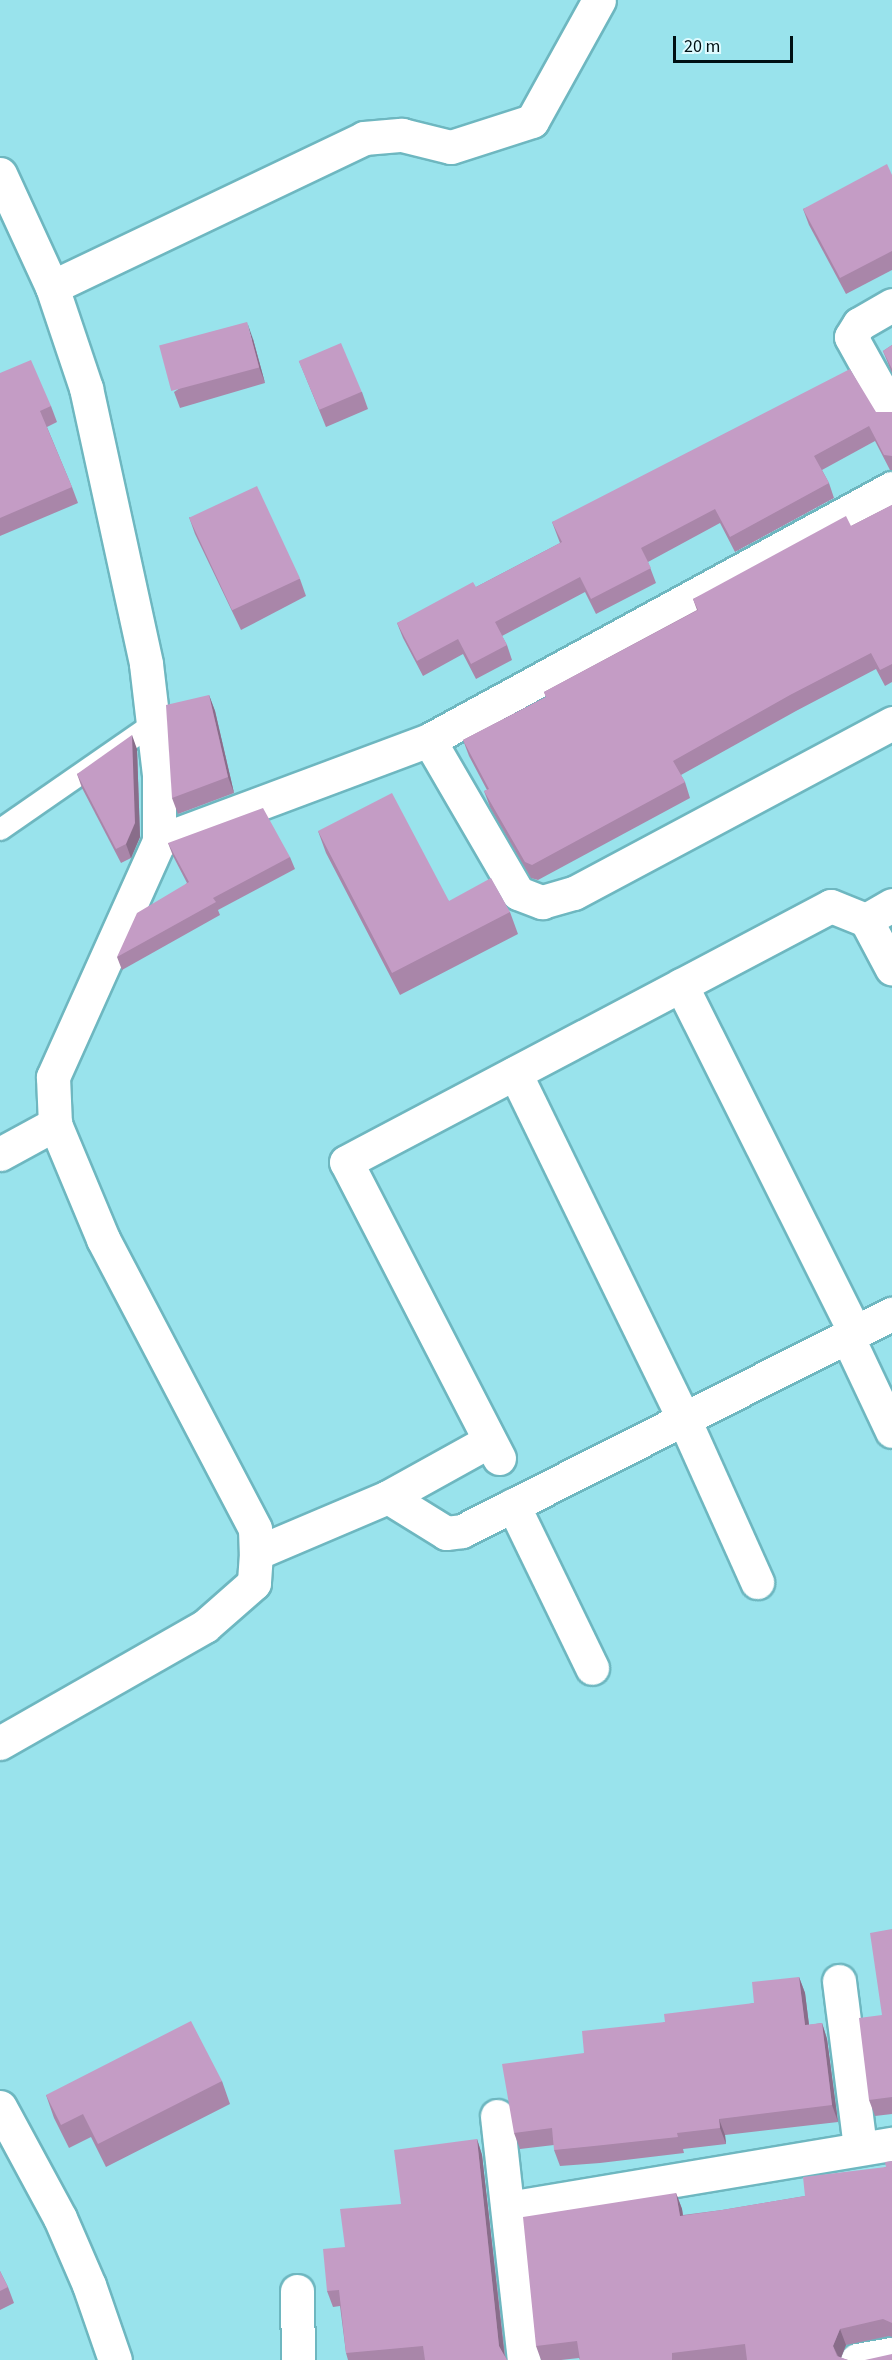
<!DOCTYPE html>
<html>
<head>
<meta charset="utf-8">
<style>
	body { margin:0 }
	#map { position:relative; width:892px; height:2360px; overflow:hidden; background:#99e3ec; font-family:"Source Sans 3",sans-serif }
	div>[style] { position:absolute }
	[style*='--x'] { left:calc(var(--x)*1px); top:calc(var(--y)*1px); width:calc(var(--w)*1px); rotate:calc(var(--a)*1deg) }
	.roads { filter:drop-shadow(2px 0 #6eb7c0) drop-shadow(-2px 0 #6eb7c0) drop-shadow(0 2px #6eb7c0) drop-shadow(0 -2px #6eb7c0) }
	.lane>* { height:21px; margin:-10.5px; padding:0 10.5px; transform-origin:10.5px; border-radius:10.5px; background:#fff }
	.street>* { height:33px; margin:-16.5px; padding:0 16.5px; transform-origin:16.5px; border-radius:16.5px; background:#fff }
	.secondary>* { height:33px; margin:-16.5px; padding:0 16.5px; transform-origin:16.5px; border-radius:16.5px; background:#fff }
	.wall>* { inset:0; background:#a986a9 }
	.shaded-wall>* { inset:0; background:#896d8a }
	.building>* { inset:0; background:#c49cc5; transform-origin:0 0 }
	span { translate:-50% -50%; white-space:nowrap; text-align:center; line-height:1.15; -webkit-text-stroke:5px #dffbff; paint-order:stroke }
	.scale { position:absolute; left:673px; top:36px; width:120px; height:27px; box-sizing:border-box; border:3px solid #001013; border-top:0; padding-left:8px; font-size:18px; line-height:21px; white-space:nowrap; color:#001013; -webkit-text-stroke:4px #dffbff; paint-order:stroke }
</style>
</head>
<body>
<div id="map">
	<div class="roads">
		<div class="lane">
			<div style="--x:0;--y:829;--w:186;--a:-34.7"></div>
		</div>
		<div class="street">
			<div style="--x:52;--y:287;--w:346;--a:-25.5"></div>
			<div style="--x:364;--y:138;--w:38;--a:-5"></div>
			<div style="--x:402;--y:135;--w:50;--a:13.8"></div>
			<div style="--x:451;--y:147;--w:85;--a:-17.8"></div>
			<div style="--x:532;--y:121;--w:138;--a:-61"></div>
			<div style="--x:892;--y:305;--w:38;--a:150"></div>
			<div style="--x:859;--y:324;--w:15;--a:122"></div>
			<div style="--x:851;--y:337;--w:85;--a:61"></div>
			<div style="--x:429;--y:740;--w:177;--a:59.8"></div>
			<div style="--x:518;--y:893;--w:26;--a:21"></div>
			<div style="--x:542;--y:902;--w:33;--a:-16"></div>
			<div style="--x:574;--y:893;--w:361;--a:-28.1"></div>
			<div style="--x:159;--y:841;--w:288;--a:-20.5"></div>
			<div style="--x:429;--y:740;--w:527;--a:-28.56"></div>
			<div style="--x:866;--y:920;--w:30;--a:-30"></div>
			<div style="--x:681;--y:985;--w:388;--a:63.4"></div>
			<div style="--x:515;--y:1073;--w:383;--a:64"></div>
			<div style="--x:683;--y:1417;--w:181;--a:65.8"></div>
			<div style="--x:0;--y:1154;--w:63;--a:-28.6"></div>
			<div style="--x:847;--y:1336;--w:105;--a:64.7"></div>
			<div style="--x:499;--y:1458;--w:333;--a:-117.3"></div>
			<div style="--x:346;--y:1162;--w:548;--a:-27.83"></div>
			<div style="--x:831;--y:906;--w:38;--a:22"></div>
			<div style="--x:866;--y:920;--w:55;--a:62"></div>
			<div style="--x:388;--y:1497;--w:115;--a:-29"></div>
			<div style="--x:513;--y:1505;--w:181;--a:64.1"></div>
			<div style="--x:256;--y:1553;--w:143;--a:-23"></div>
			<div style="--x:388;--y:1497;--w:68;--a:31.8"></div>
			<div style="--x:446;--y:1533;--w:16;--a:-7"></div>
			<div style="--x:462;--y:1531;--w:482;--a:-26.8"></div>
			<div style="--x:839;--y:1981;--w:168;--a:82.8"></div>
			<div style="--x:497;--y:2116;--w:245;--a:83.7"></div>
			<div style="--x:508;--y:2208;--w:389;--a:-9.5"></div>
			<div style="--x:297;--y:2291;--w:69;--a:89.2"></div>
			<div style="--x:857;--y:2360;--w:36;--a:-10"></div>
		</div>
		<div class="secondary">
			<div style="--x:0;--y:174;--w:124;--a:65.3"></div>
			<div style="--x:52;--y:287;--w:107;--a:71.4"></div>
			<div style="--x:86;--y:388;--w:282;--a:77.7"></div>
			<div style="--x:146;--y:664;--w:111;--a:83.3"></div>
			<div style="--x:159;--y:774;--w:67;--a:90"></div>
			<div style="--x:159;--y:841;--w:259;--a:114.2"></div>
			<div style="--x:53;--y:1077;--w:47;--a:87.6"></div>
			<div style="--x:55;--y:1124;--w:125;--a:67.3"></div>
			<div style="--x:103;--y:1239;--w:327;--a:62.3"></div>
			<div style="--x:255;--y:1529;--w:24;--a:88"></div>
			<div style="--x:256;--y:1553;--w:30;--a:94"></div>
			<div style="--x:254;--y:1583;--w:65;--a:138.7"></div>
			<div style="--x:205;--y:1626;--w:236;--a:150.3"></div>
			<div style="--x:0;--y:2107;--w:126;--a:61.6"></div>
			<div style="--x:60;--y:2218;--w:73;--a:66.6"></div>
			<div style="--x:89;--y:2285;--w:79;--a:70.9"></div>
		</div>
	</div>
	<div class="wall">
		<div style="clip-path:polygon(892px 175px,892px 270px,846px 294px,809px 225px,803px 209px)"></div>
		<div style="clip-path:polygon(253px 339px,265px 383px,180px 408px,174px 392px)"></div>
		<div style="clip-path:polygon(892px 345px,892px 373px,883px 351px)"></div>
		<div style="clip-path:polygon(299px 361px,362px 392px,368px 409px,326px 427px)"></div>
		<div style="clip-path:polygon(0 373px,51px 406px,57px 422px,47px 427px,72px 487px,78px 503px,0 536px)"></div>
		<div style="clip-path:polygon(876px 412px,892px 412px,892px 470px,890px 470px,875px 441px,822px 470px,829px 483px,834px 498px,735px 552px,720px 523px,648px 562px,656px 583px,596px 614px,585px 592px,502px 636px,507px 645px,512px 660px,476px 679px,463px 654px,423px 676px,403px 638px,397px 623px,476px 587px,560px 543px,552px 522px)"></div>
		<div style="clip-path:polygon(892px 505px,892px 682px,885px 686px,876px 669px,796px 711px,681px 775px,685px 782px,690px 798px,538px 880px,531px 878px,490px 807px,484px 791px,487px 790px,469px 756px,463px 740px,546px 697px,544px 692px,697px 610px,693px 599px,851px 526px)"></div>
		<div style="clip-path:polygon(189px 517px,300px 579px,306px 596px,241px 630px,195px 534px)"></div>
		<div style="clip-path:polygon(209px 695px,215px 711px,234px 793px,178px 814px,172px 798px)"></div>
		<div style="clip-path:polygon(137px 749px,140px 837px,131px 858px,121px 863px,82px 788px,77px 774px)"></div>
		<div style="clip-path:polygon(318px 831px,449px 901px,510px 912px,518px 934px,400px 995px,326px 853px)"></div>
		<div style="clip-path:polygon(168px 843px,290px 857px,295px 869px,218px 910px,220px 915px,122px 970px,117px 957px,187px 883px,173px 856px)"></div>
		<div style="clip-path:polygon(892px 1929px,892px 2114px,875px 2116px,869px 2100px,882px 2015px)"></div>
		<div style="clip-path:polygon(799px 1977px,805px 1993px,809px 2025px,822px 2023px,827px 2039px,838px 2122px,725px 2135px,726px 2144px,683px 2149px,684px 2153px,600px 2163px,560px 2166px,554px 2150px,554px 2145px,520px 2149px,514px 2133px,584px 2053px,665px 2022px,754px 2003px)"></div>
		<div style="clip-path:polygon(222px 2081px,230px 2104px,106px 2167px,91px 2137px,69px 2148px,54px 2118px,46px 2095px)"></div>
		<div style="clip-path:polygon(477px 2139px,482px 2155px,505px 2355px,507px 2360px,348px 2360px,346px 2353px,340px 2306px,333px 2307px,327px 2291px,345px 2247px,401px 2204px)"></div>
		<div style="clip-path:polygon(892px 2161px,892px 2337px,889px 2336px,846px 2345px,841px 2358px,848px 2360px,580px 2360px,579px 2358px,561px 2360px,541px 2360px,536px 2346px,676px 2193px,682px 2209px,683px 2215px,722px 2210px,805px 2196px,886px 2167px)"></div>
		<div style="clip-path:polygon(0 2271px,8px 2287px,14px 2303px,0 2310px)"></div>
	</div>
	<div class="shaded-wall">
		<div style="clip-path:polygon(247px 322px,253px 339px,265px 383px,259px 367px)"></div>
		<div style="clip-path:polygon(209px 695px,215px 711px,234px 793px,228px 777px)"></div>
		<div style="clip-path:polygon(132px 735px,137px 749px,140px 837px,131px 858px,126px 844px)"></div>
		<div style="clip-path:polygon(799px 1977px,805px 1993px,811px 2041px,805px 2025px)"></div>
		<div style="clip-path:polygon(822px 2023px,827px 2039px,838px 2122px,832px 2105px)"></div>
		<div style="clip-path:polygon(719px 2119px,725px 2135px,726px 2144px,720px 2128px)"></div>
		<div style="clip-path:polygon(477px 2139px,482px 2155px,505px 2360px,499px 2346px)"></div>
		<div style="clip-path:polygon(676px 2193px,682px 2209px,685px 2232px,680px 2216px)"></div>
		<div style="clip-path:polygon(840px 2329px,846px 2345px,840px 2360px,833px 2346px)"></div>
	</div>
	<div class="building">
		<div style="clip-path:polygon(887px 164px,892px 175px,892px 251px,840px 278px,803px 209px)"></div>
		<div style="left:247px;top:322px;width:47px;height:91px;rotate:75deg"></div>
		<div style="left:341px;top:343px;width:53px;height:46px;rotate:67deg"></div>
		<div style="clip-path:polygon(892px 345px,892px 369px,883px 351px)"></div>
		<div style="clip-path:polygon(31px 360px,51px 406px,40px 411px,72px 487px,0 518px,0 373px)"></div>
		<div style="clip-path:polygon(850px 369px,876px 412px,892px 412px,892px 456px,884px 455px,869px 426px,814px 456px,829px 483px,730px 537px,715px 509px,641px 548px,651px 568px,591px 599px,580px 577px,495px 622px,507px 645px,471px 664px,458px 639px,417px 661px,397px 623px,473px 582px,476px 587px,562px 542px,552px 522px)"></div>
		<div style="left:257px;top:486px;width:102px;height:75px;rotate:65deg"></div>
		<div style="clip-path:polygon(892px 505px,892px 664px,880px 670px,871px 653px,790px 695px,673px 761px,685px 782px,532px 865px,525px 862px,484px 791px,489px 789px,463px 740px,546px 697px,544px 692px,698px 610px,693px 599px,846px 516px,851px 526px)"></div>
		<div style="clip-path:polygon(209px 695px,228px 777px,172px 798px,166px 705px)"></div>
		<div style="clip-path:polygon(132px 735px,135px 823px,126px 844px,116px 849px,77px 774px)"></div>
		<div style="clip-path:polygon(392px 793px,449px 901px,491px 878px,510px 912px,392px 973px,318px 831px)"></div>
		<div style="clip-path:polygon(263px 808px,290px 857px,213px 898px,216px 902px,117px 957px,137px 913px,189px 882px,168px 843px)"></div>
		<div style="clip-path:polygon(892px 1929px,892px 2097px,869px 2100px,859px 2018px,882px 2015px,870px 1933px)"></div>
		<div style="clip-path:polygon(799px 1977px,805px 2025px,822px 2023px,832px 2105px,719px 2119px,720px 2128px,677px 2133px,678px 2137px,594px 2146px,554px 2150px,552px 2128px,514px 2133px,502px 2064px,584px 2053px,582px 2031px,665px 2022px,664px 2014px,754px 2003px,752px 1982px)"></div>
		<div style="clip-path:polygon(191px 2021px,222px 2081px,98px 2144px,83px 2114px,61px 2125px,46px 2095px)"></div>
		<div style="clip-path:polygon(477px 2139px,499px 2346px,507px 2360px,425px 2360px,423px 2346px,346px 2353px,339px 2290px,327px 2291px,323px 2249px,345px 2247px,340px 2209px,401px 2204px,394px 2150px)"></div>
		<div style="clip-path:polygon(892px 2161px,892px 2323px,883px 2319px,840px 2329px,833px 2346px,837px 2356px,848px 2360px,747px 2360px,745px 2344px,672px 2353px,672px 2360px,580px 2360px,577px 2341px,536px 2346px,523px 2217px,676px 2193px,680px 2216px,722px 2210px,805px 2196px,803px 2177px,886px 2167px,885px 2162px)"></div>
		<div style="clip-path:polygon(0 2271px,8px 2287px,0 2291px)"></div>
		<div style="clip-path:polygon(892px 2354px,892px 2360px,865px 2360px)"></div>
	</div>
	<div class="scale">20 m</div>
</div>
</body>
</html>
